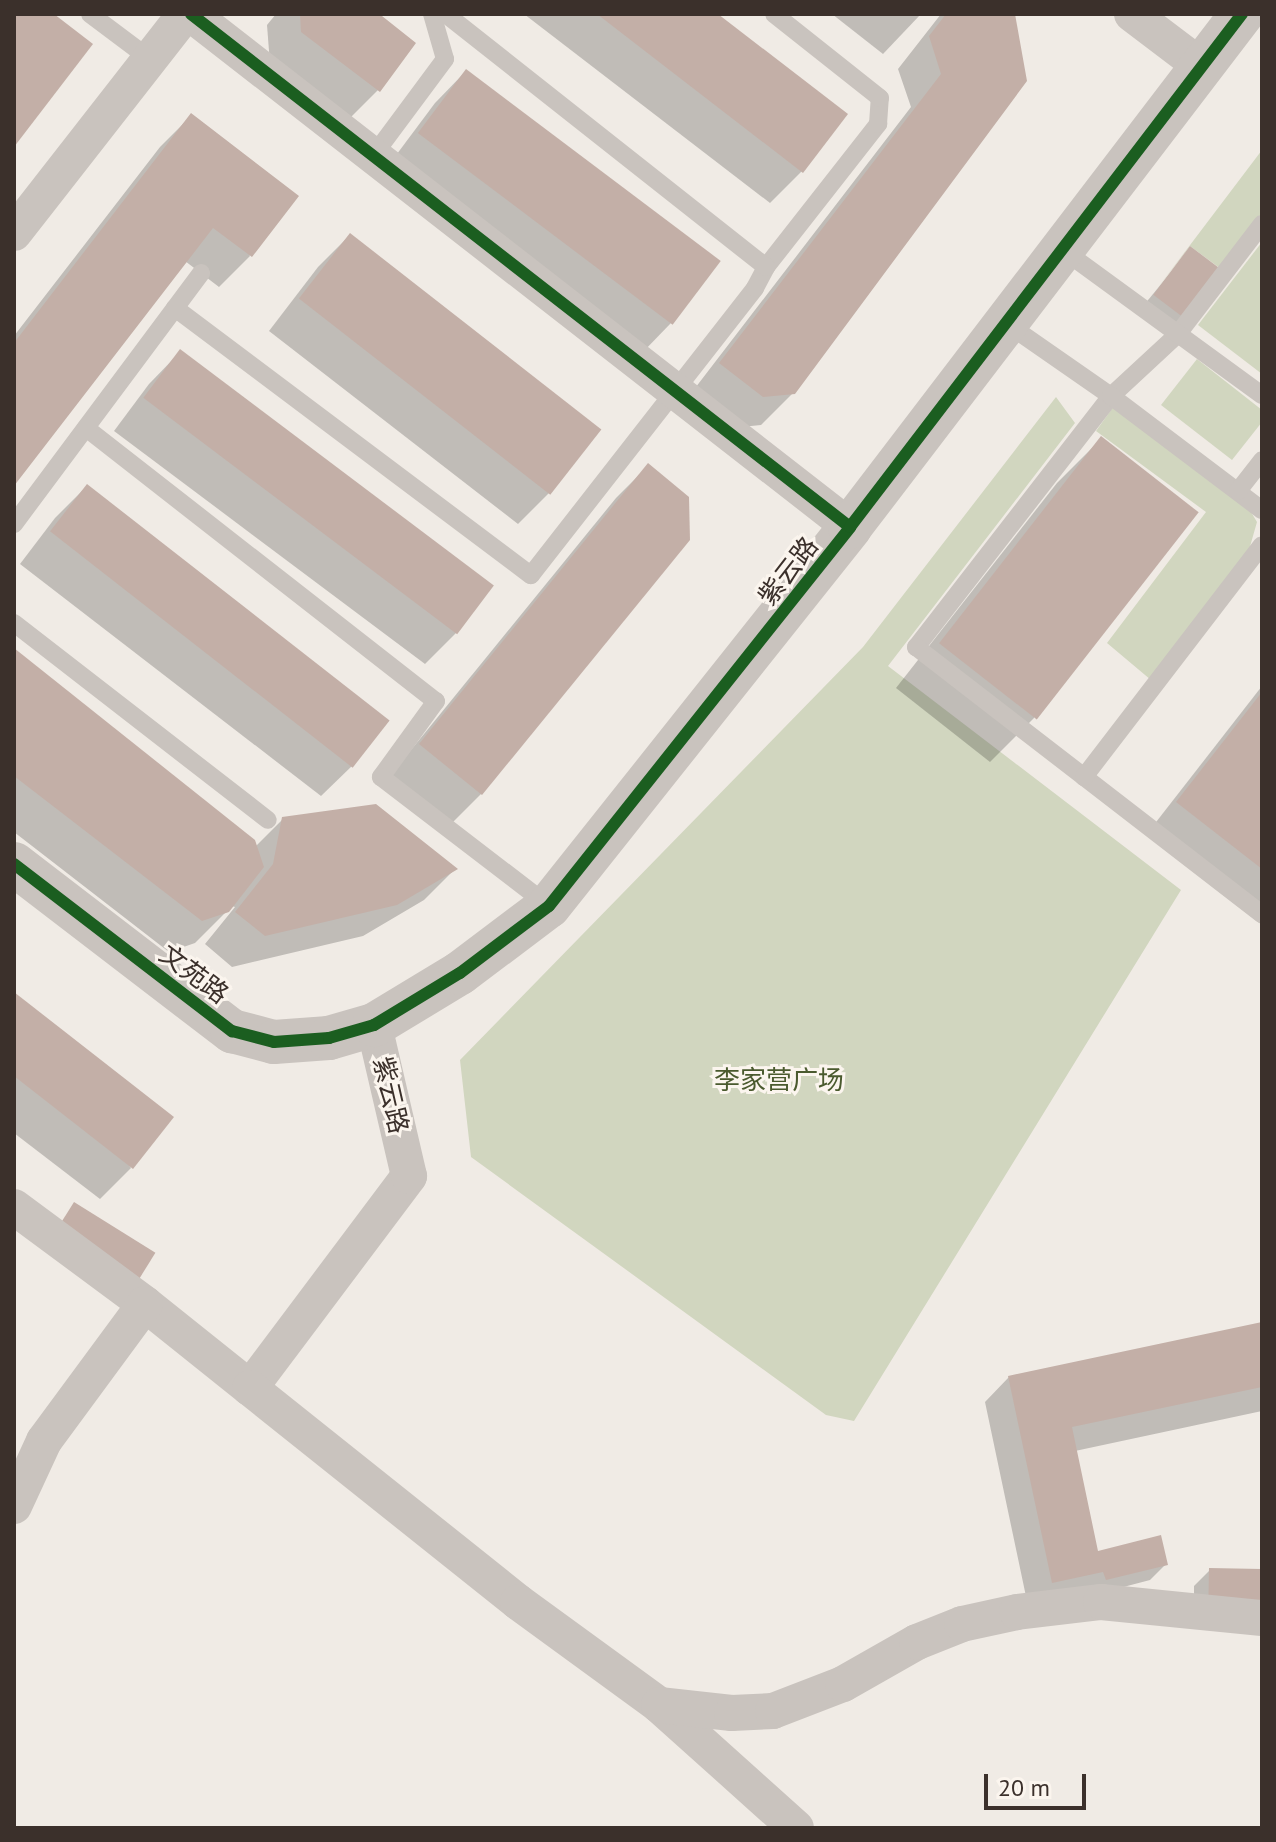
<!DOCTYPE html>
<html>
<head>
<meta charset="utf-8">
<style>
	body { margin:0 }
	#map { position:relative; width:1276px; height:1842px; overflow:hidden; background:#f0ebe5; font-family:"PT Sans","Noto Sans SC",sans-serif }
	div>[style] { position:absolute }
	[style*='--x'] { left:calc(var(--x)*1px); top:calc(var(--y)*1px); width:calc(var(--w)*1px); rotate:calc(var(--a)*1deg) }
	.green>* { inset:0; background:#d1d6bf }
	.shadow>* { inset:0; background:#0003 }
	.building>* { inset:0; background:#c3afa7; transform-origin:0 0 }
	.service>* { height:18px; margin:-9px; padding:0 9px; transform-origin:9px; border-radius:9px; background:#c9c3be }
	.minor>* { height:36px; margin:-18px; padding:0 18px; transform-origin:18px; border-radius:18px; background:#c9c3be }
	.tertiary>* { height:44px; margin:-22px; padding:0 22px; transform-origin:22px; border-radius:22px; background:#c9c3be }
	.cycleway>* { height:12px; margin:-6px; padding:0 6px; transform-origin:6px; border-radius:6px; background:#1b5e20 }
	span { translate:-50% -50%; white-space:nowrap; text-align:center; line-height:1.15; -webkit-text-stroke:6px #fbf5ee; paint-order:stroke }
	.street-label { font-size:26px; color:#3b302b }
	.park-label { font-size:26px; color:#4a5a2e }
	.frame { position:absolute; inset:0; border:16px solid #3b302b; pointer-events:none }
	.scale { position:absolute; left:984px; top:1774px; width:102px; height:36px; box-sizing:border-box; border:4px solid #3b302b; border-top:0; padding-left:10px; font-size:24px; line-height:28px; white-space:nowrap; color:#3b302b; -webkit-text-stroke:6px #fbf5ee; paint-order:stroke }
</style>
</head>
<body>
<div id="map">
	<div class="green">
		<div style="clip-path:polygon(1262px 150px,1262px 216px,1221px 269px,1190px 246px,1153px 294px)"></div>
		<div style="clip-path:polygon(1262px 242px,1262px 374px,1198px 325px)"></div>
		<div style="clip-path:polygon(1197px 359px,1262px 410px,1262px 422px,1232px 460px,1161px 405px)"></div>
		<div style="clip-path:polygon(1056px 397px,1075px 423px,888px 666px,1181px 890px,854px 1421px,826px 1415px,471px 1157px,460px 1060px,863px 647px)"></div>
		<div style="clip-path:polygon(1114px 406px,1248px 507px,1257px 522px,1247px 557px,1151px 680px,1107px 643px,1206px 512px,1096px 431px)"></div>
	</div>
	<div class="shadow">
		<div style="clip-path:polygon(276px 14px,381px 14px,378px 90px,346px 122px,270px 64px,267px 25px)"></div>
		<div style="clip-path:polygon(524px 14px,714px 14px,802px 171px,770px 203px)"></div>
		<div style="clip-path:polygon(832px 14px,921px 14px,883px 54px)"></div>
		<div style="clip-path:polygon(941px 14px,1013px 14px,793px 393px,761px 425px,731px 428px,689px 396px,911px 107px,898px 69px)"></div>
		<div style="clip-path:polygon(466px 71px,718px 260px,671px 323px,640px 355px,388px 166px,435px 103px)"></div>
		<div style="clip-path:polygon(191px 116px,250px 256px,219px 287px,185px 261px,14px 483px,14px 336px,160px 147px)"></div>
		<div style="clip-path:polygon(350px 235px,550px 492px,518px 524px,269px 331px,318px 267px)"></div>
		<div style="clip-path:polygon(1191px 248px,1183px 316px,1166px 332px,1139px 311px)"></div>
		<div style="clip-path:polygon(180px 352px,457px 632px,425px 664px,114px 431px,149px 384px)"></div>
		<div style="clip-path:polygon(1101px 439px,1034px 718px,990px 762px,896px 688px,1057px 483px)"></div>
		<div style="clip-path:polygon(648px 466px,688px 540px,481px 794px,449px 826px,389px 777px,616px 498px)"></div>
		<div style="clip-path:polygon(87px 486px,353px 765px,321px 796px,20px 564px,55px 518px)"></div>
		<div style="clip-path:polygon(14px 651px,255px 847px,283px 819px,455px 869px,424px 900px,363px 936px,232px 967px,205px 944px,235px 907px,232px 906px,195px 943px,169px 952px,14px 832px)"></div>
		<div style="clip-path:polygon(1262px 686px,1262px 925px,1146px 835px)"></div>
		<div style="clip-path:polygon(14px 995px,131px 1168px,100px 1199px,14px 1133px)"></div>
		<div style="clip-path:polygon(1262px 1324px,1262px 1411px,1075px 1451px,1096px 1553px,1166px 1564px,1150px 1580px,1089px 1596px,1087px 1586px,1076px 1596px,1028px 1606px,985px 1402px,1009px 1377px)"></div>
		<div style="clip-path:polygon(1210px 1570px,1262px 1571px,1194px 1622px,1194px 1586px)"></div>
	</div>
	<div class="building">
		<div style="clip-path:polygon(14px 14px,54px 14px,93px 44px,14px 147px)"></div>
		<div style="clip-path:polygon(300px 14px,383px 14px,382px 16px,416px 43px,380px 92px,301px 32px)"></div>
		<div style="clip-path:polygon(597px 14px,718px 14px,848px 114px,803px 173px)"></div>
		<div style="clip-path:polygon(946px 14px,1015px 14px,1027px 81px,795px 394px,763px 397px,719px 363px,941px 74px,929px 36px)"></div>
		<div style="left:466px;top:69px;width:319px;height:80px;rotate:37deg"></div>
		<div style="clip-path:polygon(191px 113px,299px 196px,252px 257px,213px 228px,14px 486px,14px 343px)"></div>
		<div style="left:350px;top:233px;width:319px;height:83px;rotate:38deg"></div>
		<div style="left:1190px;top:246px;width:39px;height:61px;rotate:37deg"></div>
		<div style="left:180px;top:349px;width:393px;height:61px;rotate:37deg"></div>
		<div style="left:1101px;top:436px;width:124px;height:263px;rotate:38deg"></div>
		<div style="clip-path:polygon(648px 463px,689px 497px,690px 540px,482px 795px,419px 744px)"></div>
		<div style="left:87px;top:484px;width:384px;height:60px;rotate:38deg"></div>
		<div style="clip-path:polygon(14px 648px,255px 840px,264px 867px,229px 912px,202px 921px,14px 776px)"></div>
		<div style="clip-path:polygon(1262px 692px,1262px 869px,1176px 802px)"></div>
		<div style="clip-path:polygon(376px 804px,458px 869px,397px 905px,265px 936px,235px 912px,273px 864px,282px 817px)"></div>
		<div style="clip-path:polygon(14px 992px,174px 1117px,133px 1169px,14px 1076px)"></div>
		<div style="left:74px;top:1202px;width:96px;height:34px;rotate:32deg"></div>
		<div style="clip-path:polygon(1262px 1322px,1262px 1387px,1072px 1427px,1098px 1551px,1161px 1535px,1168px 1565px,1106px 1580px,1103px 1572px,1052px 1583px,1008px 1376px)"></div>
		<div style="left:1209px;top:1568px;width:53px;height:38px;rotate:1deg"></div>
	</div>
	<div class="service">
		<div style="--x:90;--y:14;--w:75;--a:36.9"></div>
		<div style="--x:373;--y:156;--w:121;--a:-53.4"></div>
		<div style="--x:445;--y:59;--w:47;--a:-106.1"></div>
		<div style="--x:1262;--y:224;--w:138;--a:127.4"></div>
		<div style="--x:1178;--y:334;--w:91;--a:137.2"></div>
		<div style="--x:1111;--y:396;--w:318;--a:127.8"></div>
		<div style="--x:916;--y:647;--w:437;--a:37.7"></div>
		<div style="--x:1063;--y:250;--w:246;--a:36.1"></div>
		<div style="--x:766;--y:267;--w:182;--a:-51.9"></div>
		<div style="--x:878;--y:124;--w:26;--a:-86"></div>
		<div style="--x:880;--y:98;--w:135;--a:-141.6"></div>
		<div style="--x:175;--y:308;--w:445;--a:36.9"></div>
		<div style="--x:531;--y:575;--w:364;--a:-52"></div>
		<div style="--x:755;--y:288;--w:24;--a:-62"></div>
		<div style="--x:766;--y:267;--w:408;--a:-141.7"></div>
		<div style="--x:1006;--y:323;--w:128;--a:34.8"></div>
		<div style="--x:1111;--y:396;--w:189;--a:37.1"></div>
		<div style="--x:86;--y:428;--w:444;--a:38"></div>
		<div style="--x:436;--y:701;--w:94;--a:125.9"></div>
		<div style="--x:381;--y:777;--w:212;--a:37.5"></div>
		<div style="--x:1238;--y:491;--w:39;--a:-52"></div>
		<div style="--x:14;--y:524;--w:313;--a:-53.3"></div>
		<div style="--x:14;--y:623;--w:321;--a:37.8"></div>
		<div style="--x:1084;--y:777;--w:292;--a:-52.5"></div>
	</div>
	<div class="minor">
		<div style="--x:191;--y:14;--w:835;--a:37.9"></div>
		<div style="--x:1132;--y:14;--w:88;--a:37.1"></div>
		<div style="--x:14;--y:233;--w:278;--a:-52"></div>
		<div style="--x:14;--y:1207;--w:163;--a:36.5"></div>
		<div style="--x:145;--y:1304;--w:134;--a:38.7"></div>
		<div style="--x:250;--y:1388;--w:265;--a:-53.1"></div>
		<div style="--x:409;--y:1176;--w:155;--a:-103.1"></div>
		<div style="--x:250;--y:1388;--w:343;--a:38.6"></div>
		<div style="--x:518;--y:1602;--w:175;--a:36.1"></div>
		<div style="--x:659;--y:1705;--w:184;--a:41.9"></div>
		<div style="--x:14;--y:1506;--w:72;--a:-65.2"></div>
		<div style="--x:44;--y:1441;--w:170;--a:-53.6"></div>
		<div style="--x:659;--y:1705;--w:73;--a:6.3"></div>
		<div style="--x:732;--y:1713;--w:41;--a:-2.8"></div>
		<div style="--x:773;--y:1711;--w:75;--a:-21.1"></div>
		<div style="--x:843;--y:1684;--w:85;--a:-29.6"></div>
		<div style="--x:917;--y:1642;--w:48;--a:-21.8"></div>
		<div style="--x:962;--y:1624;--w:56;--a:-12.3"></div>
		<div style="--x:1017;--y:1612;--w:85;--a:-6.8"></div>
		<div style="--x:1101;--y:1602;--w:162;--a:5.7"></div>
	</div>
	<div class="tertiary">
		<div style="--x:14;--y:864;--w:275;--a:37.5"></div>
		<div style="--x:232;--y:1031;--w:43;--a:14.7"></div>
		<div style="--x:274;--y:1042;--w:55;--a:-4.2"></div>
		<div style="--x:329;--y:1038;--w:47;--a:-16.1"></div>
		<div style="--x:374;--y:1025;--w:100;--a:-31.2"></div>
		<div style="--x:460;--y:973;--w:111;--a:-37"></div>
		<div style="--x:549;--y:906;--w:484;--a:-51.5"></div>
		<div style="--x:850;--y:527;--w:646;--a:-52.62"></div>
	</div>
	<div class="cycleway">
		<div style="--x:191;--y:14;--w:835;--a:37.9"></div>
		<div style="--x:14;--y:864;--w:275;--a:37.5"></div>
		<div style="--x:232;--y:1031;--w:43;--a:14.7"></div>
		<div style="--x:274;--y:1042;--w:55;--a:-4.2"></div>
		<div style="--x:329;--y:1038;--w:47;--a:-16.1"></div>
		<div style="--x:374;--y:1025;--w:100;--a:-31.2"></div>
		<div style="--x:460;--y:973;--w:111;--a:-37"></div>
		<div style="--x:549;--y:906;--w:484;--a:-51.5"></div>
		<div style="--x:850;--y:527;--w:646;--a:-52.62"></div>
	</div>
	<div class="street-label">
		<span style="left:788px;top:571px;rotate:-52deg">紫云路</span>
		<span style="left:194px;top:974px;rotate:37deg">文苑路</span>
		<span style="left:391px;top:1095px;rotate:77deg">紫云路</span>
	</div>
	<div class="park-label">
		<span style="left:779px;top:1080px">李家营广场</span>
	</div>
	<div class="frame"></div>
	<div class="scale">20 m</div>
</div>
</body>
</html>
